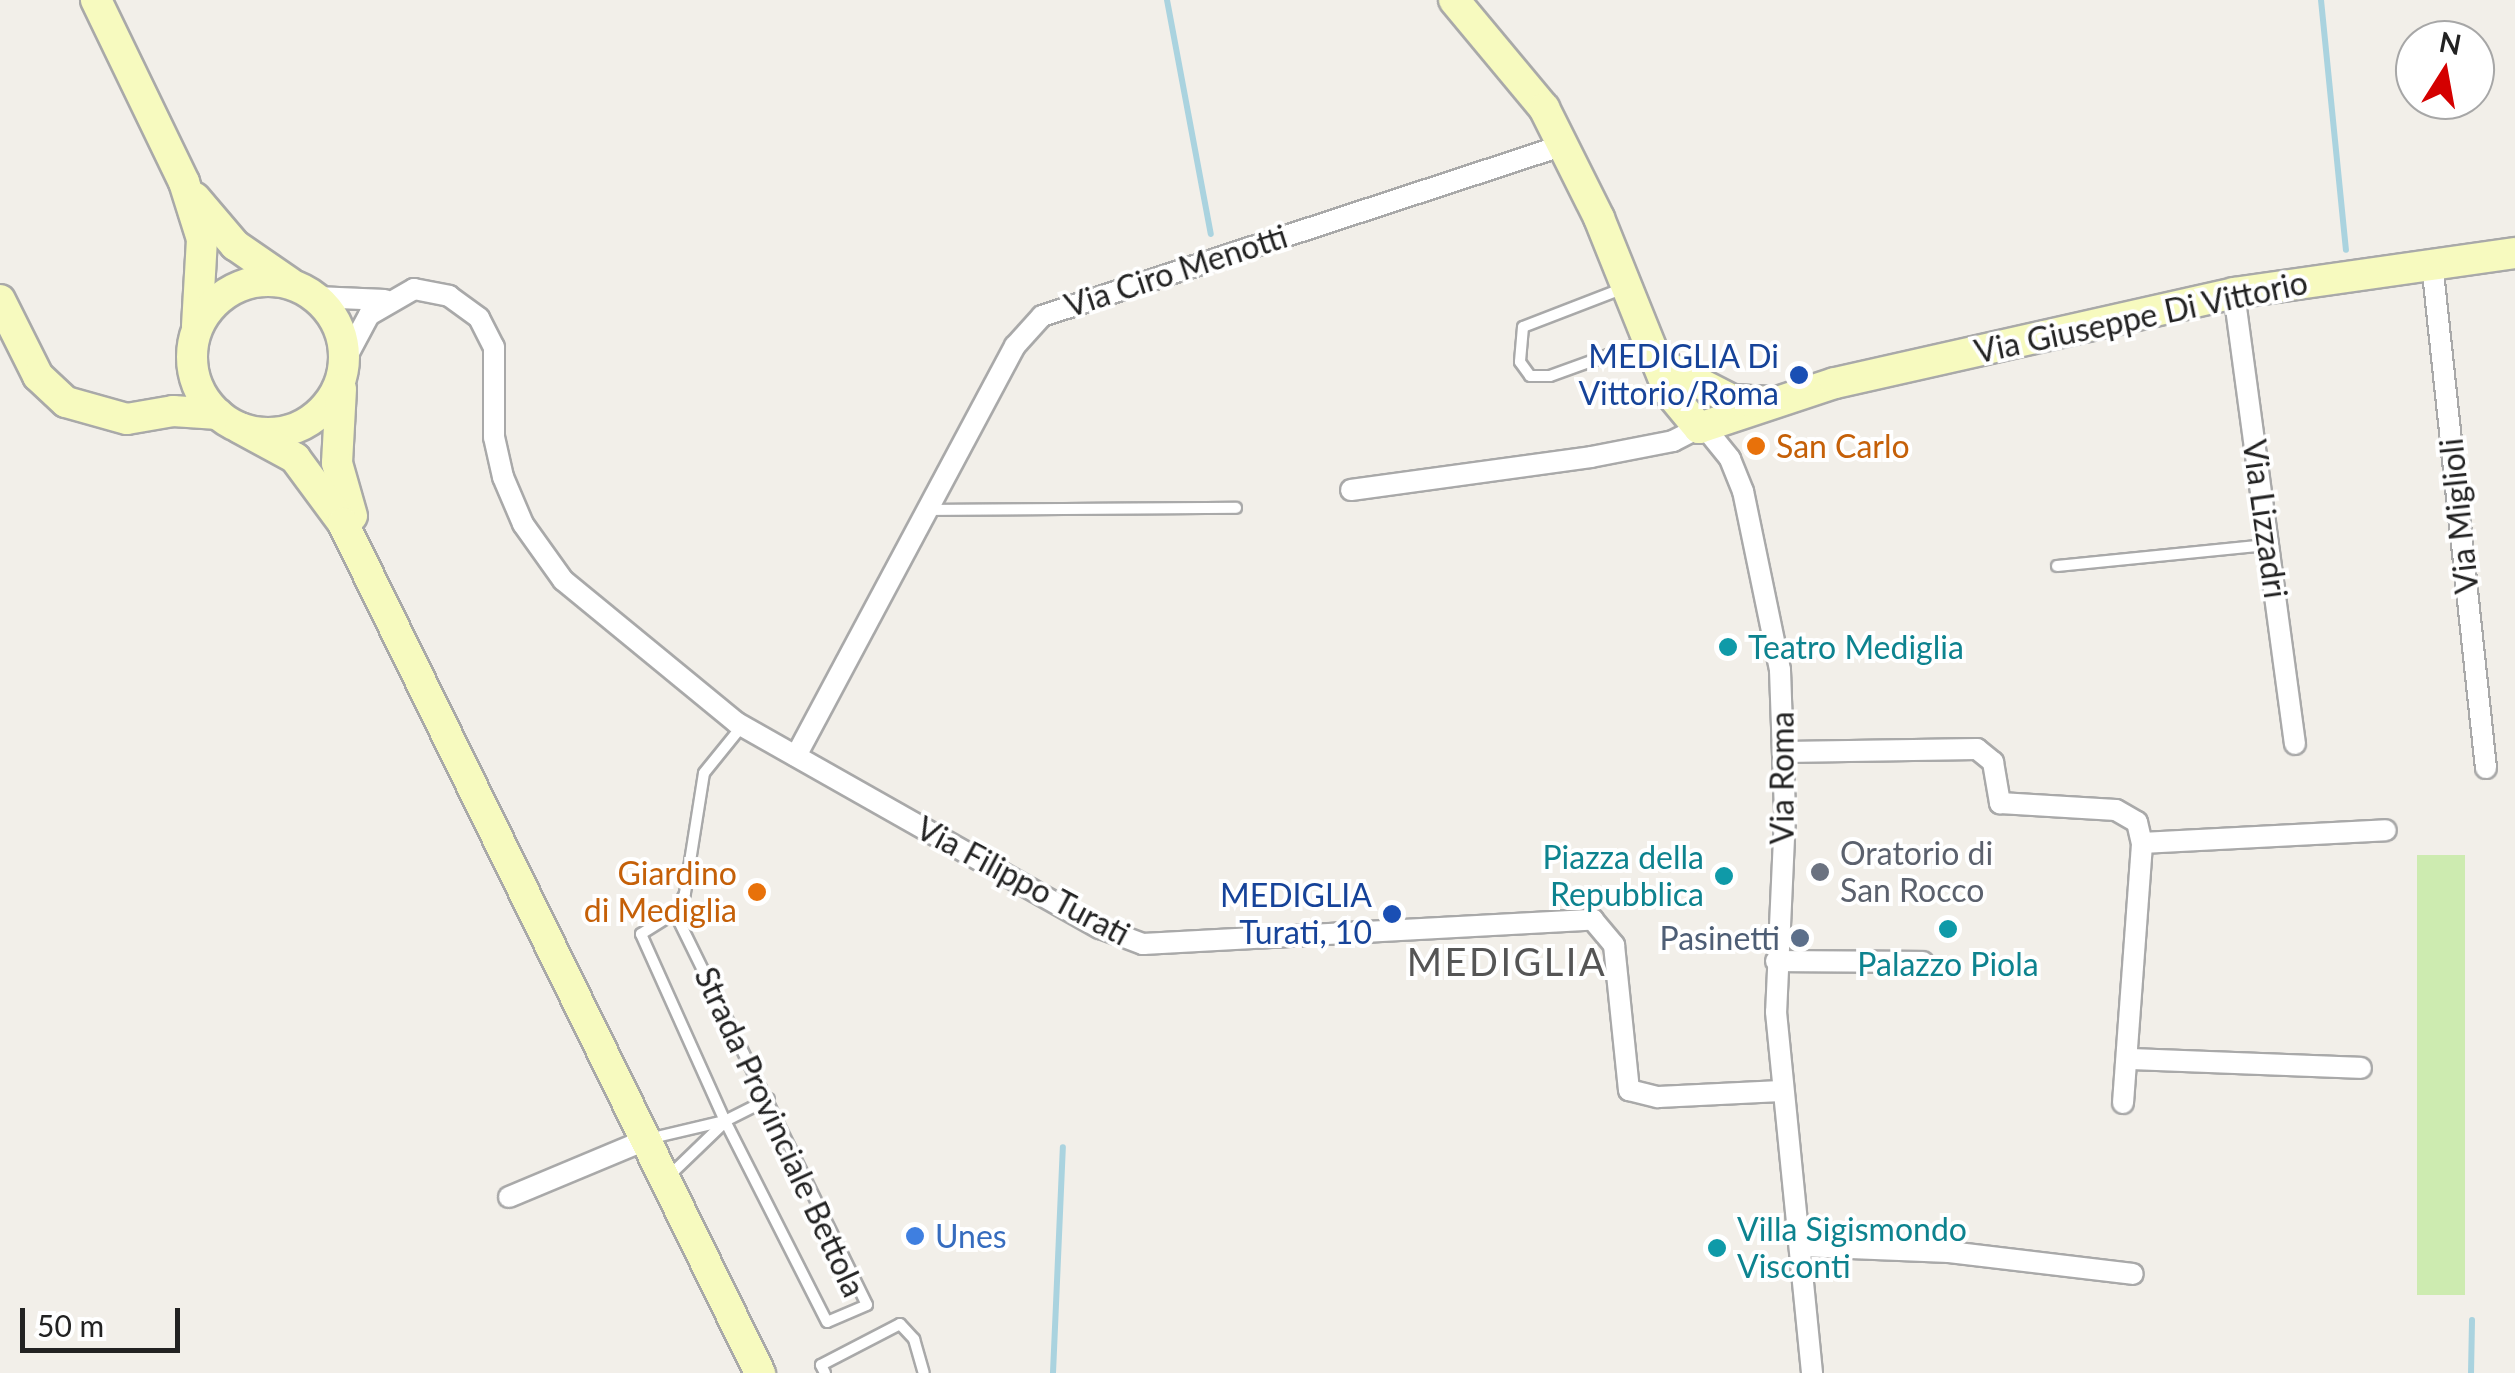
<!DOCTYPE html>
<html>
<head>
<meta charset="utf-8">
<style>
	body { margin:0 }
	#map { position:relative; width:2515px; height:1373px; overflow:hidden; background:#f2efe9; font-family:Lato,sans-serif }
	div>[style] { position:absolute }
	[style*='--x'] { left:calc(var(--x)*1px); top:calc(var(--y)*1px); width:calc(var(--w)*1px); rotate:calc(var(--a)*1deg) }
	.grass>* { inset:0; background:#cdebb0; transform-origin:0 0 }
	.stream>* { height:6px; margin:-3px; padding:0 3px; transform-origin:3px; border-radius:3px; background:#aad3df }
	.roads { filter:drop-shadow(2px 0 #a9a9a9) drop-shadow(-2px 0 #a9a9a9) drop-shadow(0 2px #a9a9a9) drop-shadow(0 -2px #a9a9a9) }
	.lane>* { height:10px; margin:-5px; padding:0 5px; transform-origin:5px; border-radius:5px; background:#fff }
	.street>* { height:20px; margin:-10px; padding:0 10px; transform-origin:10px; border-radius:10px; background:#fff }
	.secondary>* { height:30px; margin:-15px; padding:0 15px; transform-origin:15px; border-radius:15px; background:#f7fabf }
	.secondary>.ring { margin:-15px; padding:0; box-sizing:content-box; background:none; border:30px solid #f7fabf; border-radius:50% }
	.dots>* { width:28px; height:28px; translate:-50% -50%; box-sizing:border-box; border:5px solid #fff; border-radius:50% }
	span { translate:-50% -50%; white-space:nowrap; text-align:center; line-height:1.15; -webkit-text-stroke:8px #fff; paint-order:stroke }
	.street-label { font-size:32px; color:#222 }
	.transit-label { font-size:32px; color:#164399 }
	.right { translate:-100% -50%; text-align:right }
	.food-label { font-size:32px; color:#c56008 }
	.left { translate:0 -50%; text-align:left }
	.culture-label { font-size:32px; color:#0d838f }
	.worship-label { font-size:32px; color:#5b616d }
	.service-label { font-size:32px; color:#4e5e75 }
	.shop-label { font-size:32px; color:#366cbe }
	.quarter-label { font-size:38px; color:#555; letter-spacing:2.5px }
	.north { position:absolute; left:2395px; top:20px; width:100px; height:100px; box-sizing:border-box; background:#fff; border:2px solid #a7a7a7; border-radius:50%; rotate:11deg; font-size:28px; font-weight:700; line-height:40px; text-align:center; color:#222 }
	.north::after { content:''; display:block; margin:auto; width:35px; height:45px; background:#d40000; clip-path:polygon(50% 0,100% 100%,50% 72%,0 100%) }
	.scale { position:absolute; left:20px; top:1308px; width:160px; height:45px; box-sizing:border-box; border:5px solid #222; border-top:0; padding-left:12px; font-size:30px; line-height:35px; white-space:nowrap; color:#222; -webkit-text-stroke:8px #fff; paint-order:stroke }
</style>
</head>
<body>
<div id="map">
	<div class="grass">
		<div style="left:2417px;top:855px;width:48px;height:440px"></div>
	</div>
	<div class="stream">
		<div style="--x:1167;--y:0;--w:238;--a:79.4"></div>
		<div style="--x:2321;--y:0;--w:251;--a:84.3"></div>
		<div style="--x:1053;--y:1373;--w:226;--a:-87.5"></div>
		<div style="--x:2471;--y:1373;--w:53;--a:-88.9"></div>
	</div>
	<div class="roads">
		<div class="lane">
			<div style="--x:1624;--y:288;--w:108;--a:158.9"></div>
			<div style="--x:1523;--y:327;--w:35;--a:95"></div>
			<div style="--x:1520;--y:362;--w:17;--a:54"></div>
			<div style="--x:1530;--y:376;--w:20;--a:0"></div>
			<div style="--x:1550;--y:376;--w:100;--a:-19.9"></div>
			<div style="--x:927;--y:510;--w:309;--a:-0.4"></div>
			<div style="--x:2057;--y:566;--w:211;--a:-5.7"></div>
			<div style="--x:675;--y:913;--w:436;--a:63.9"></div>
			<div style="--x:867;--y:1305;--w:43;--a:157"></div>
			<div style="--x:827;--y:1322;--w:225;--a:-116.9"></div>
			<div style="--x:725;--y:1121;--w:205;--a:-114.2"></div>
			<div style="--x:641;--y:934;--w:40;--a:-32"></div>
			<div style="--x:675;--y:913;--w:22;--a:-63"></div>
			<div style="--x:685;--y:893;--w:121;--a:-81"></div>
			<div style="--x:704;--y:773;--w:60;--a:-51"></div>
			<div style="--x:648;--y:1139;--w:79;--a:-13.2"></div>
			<div style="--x:725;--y:1121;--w:49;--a:-26.6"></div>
			<div style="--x:669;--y:1176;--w:78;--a:-44"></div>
			<div style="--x:825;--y:1373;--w:9;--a:-117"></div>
			<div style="--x:821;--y:1365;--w:89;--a:-27.4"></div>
			<div style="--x:900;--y:1324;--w:21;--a:47"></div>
			<div style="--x:914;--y:1339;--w:35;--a:74"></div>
		</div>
		<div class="street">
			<div style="--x:2432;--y:263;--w:508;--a:83.9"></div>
			<div style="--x:2234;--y:293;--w:455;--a:82.3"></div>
			<div style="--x:316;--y:297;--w:69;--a:2.5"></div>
			<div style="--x:345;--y:360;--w:51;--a:-61.9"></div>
			<div style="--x:369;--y:315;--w:52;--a:-30"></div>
			<div style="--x:414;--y:289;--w:36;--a:11"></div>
			<div style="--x:449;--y:296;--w:37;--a:36"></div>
			<div style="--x:479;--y:318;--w:33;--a:63"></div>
			<div style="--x:494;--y:347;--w:90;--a:90"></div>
			<div style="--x:494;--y:437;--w:41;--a:77.3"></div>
			<div style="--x:503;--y:477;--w:51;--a:66.9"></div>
			<div style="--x:523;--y:524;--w:69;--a:54.5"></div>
			<div style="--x:563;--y:580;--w:225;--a:39.4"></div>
			<div style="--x:737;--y:723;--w:417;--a:29.5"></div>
			<div style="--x:1100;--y:928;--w:46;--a:20.4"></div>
			<div style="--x:1143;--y:944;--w:451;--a:-3.1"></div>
			<div style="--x:1593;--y:920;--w:33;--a:50"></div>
			<div style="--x:1614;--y:945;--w:146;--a:84.1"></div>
			<div style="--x:1629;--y:1090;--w:30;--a:14"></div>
			<div style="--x:1658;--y:1097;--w:123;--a:-2.8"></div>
			<div style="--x:1706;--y:429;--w:38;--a:51"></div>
			<div style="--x:1730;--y:459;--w:35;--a:68"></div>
			<div style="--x:1743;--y:491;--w:183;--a:78.3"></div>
			<div style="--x:1780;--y:670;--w:146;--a:88"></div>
			<div style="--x:1785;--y:816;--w:196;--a:92.6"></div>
			<div style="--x:1776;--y:1012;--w:363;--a:84.3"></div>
			<div style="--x:1351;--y:490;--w:242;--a:-7.8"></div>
			<div style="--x:1591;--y:457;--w:84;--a:-11"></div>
			<div style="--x:1673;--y:441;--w:29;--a:-27"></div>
			<div style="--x:1785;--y:752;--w:192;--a:-0.9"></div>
			<div style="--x:1977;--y:749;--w:21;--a:39"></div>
			<div style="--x:1993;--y:762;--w:42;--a:80.3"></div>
			<div style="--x:2000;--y:803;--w:116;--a:3.5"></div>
			<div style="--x:2116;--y:810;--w:24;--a:30"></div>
			<div style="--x:2137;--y:822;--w:22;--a:77"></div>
			<div style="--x:2142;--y:843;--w:244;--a:-3"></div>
			<div style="--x:796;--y:756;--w:465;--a:-61.9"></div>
			<div style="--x:1015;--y:346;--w:40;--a:-48"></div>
			<div style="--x:1042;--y:316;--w:549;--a:-18.14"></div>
			<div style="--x:1776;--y:961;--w:147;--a:0.4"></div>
			<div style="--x:2128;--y:1059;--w:233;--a:2.2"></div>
			<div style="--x:2123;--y:1103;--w:261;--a:-85.8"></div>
			<div style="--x:509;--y:1197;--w:147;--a:-22.7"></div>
			<div style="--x:1801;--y:1246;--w:148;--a:2.3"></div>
			<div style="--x:1949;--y:1252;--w:185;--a:6.8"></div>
		</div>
		<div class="secondary">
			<div style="--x:96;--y:0;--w:202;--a:64.2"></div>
			<div style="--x:184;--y:182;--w:60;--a:72.5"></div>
			<div style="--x:202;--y:239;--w:87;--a:93.3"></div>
			<div style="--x:1454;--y:0;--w:141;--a:50.2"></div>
			<div style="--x:1544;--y:108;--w:123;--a:63.4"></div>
			<div style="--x:1599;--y:218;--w:188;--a:68.1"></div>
			<div style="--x:1669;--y:392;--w:47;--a:50.2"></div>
			<div style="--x:1699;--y:428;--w:143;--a:-18.3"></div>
			<div style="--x:1835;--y:383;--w:409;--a:-12.7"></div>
			<div style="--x:2234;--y:293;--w:284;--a:-8.1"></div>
			<div style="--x:195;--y:198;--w:62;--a:49.6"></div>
			<div style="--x:235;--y:245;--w:67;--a:34.6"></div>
			<div class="ring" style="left:192px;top:281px;width:122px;height:122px"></div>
			<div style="--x:0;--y:300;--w:85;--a:63.4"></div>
			<div style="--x:38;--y:376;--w:38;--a:43"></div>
			<div style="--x:66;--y:402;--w:63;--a:15.6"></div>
			<div style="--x:127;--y:419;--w:47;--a:-9.9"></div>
			<div style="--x:173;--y:411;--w:45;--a:3.8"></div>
			<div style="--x:1658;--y:362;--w:83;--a:27.2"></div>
			<div style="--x:1732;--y:400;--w:35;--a:3"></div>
			<div style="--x:341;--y:389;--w:74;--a:93.1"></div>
			<div style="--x:337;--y:463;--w:55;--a:74.2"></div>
			<div style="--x:240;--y:428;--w:63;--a:28.6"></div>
			<div style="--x:295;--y:458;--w:81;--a:53.6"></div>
			<div style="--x:343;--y:523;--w:947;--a:63.87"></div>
		</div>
	</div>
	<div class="dots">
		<div style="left:1799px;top:375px;background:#1a4fb4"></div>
		<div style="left:1756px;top:446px;background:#e8710a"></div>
		<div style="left:1728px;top:647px;background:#0f9aa8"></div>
		<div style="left:1820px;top:872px;background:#6b7280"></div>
		<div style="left:1724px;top:876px;background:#0f9aa8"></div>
		<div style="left:757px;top:892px;background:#e8710a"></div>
		<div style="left:1392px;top:914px;background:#1a4fb4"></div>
		<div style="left:1948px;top:929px;background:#0f9aa8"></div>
		<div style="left:1800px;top:938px;background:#5c6f8a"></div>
		<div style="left:915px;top:1236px;background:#3f7fe0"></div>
		<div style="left:1717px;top:1248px;background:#0f9aa8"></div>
	</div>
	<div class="street-label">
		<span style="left:1176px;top:271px;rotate:-18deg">Via Ciro Menotti</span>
		<span style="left:2141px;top:317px;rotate:-12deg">Via Giuseppe Di Vittorio</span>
		<span style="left:2459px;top:516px;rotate:-96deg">Via Miglioli</span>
		<span style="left:2265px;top:519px;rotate:82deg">Via Lizzadri</span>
		<span style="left:1782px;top:778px;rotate:-90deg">Via Roma</span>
		<span style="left:1023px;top:881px;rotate:28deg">Via Filippo Turati</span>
		<span style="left:780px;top:1132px;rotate:65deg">Strada Provinciale Bettola</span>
	</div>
	<div class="transit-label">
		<span class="right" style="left:1779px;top:375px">MEDIGLIA Di<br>Vittorio/Roma</span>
		<span class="right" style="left:1372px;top:914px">MEDIGLIA<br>Turati, 10</span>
	</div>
	<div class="food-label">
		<span class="left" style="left:1776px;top:446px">San Carlo</span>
		<span class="right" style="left:737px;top:892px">Giardino<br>di Mediglia</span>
	</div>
	<div class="culture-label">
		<span class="left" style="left:1748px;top:647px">Teatro Mediglia</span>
		<span class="right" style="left:1704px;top:876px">Piazza della<br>Repubblica</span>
		<span style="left:1948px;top:964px">Palazzo Piola</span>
		<span class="left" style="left:1737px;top:1248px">Villa Sigismondo<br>Visconti</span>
	</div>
	<div class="worship-label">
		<span class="left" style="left:1840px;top:872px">Oratorio di<br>San Rocco</span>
	</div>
	<div class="service-label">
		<span class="right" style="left:1780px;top:938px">Pasinetti</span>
	</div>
	<div class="shop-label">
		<span class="left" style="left:935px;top:1236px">Unes</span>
	</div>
	<div class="quarter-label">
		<span style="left:1507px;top:962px">MEDIGLIA</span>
	</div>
	<div class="north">N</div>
	<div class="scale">50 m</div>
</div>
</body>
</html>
